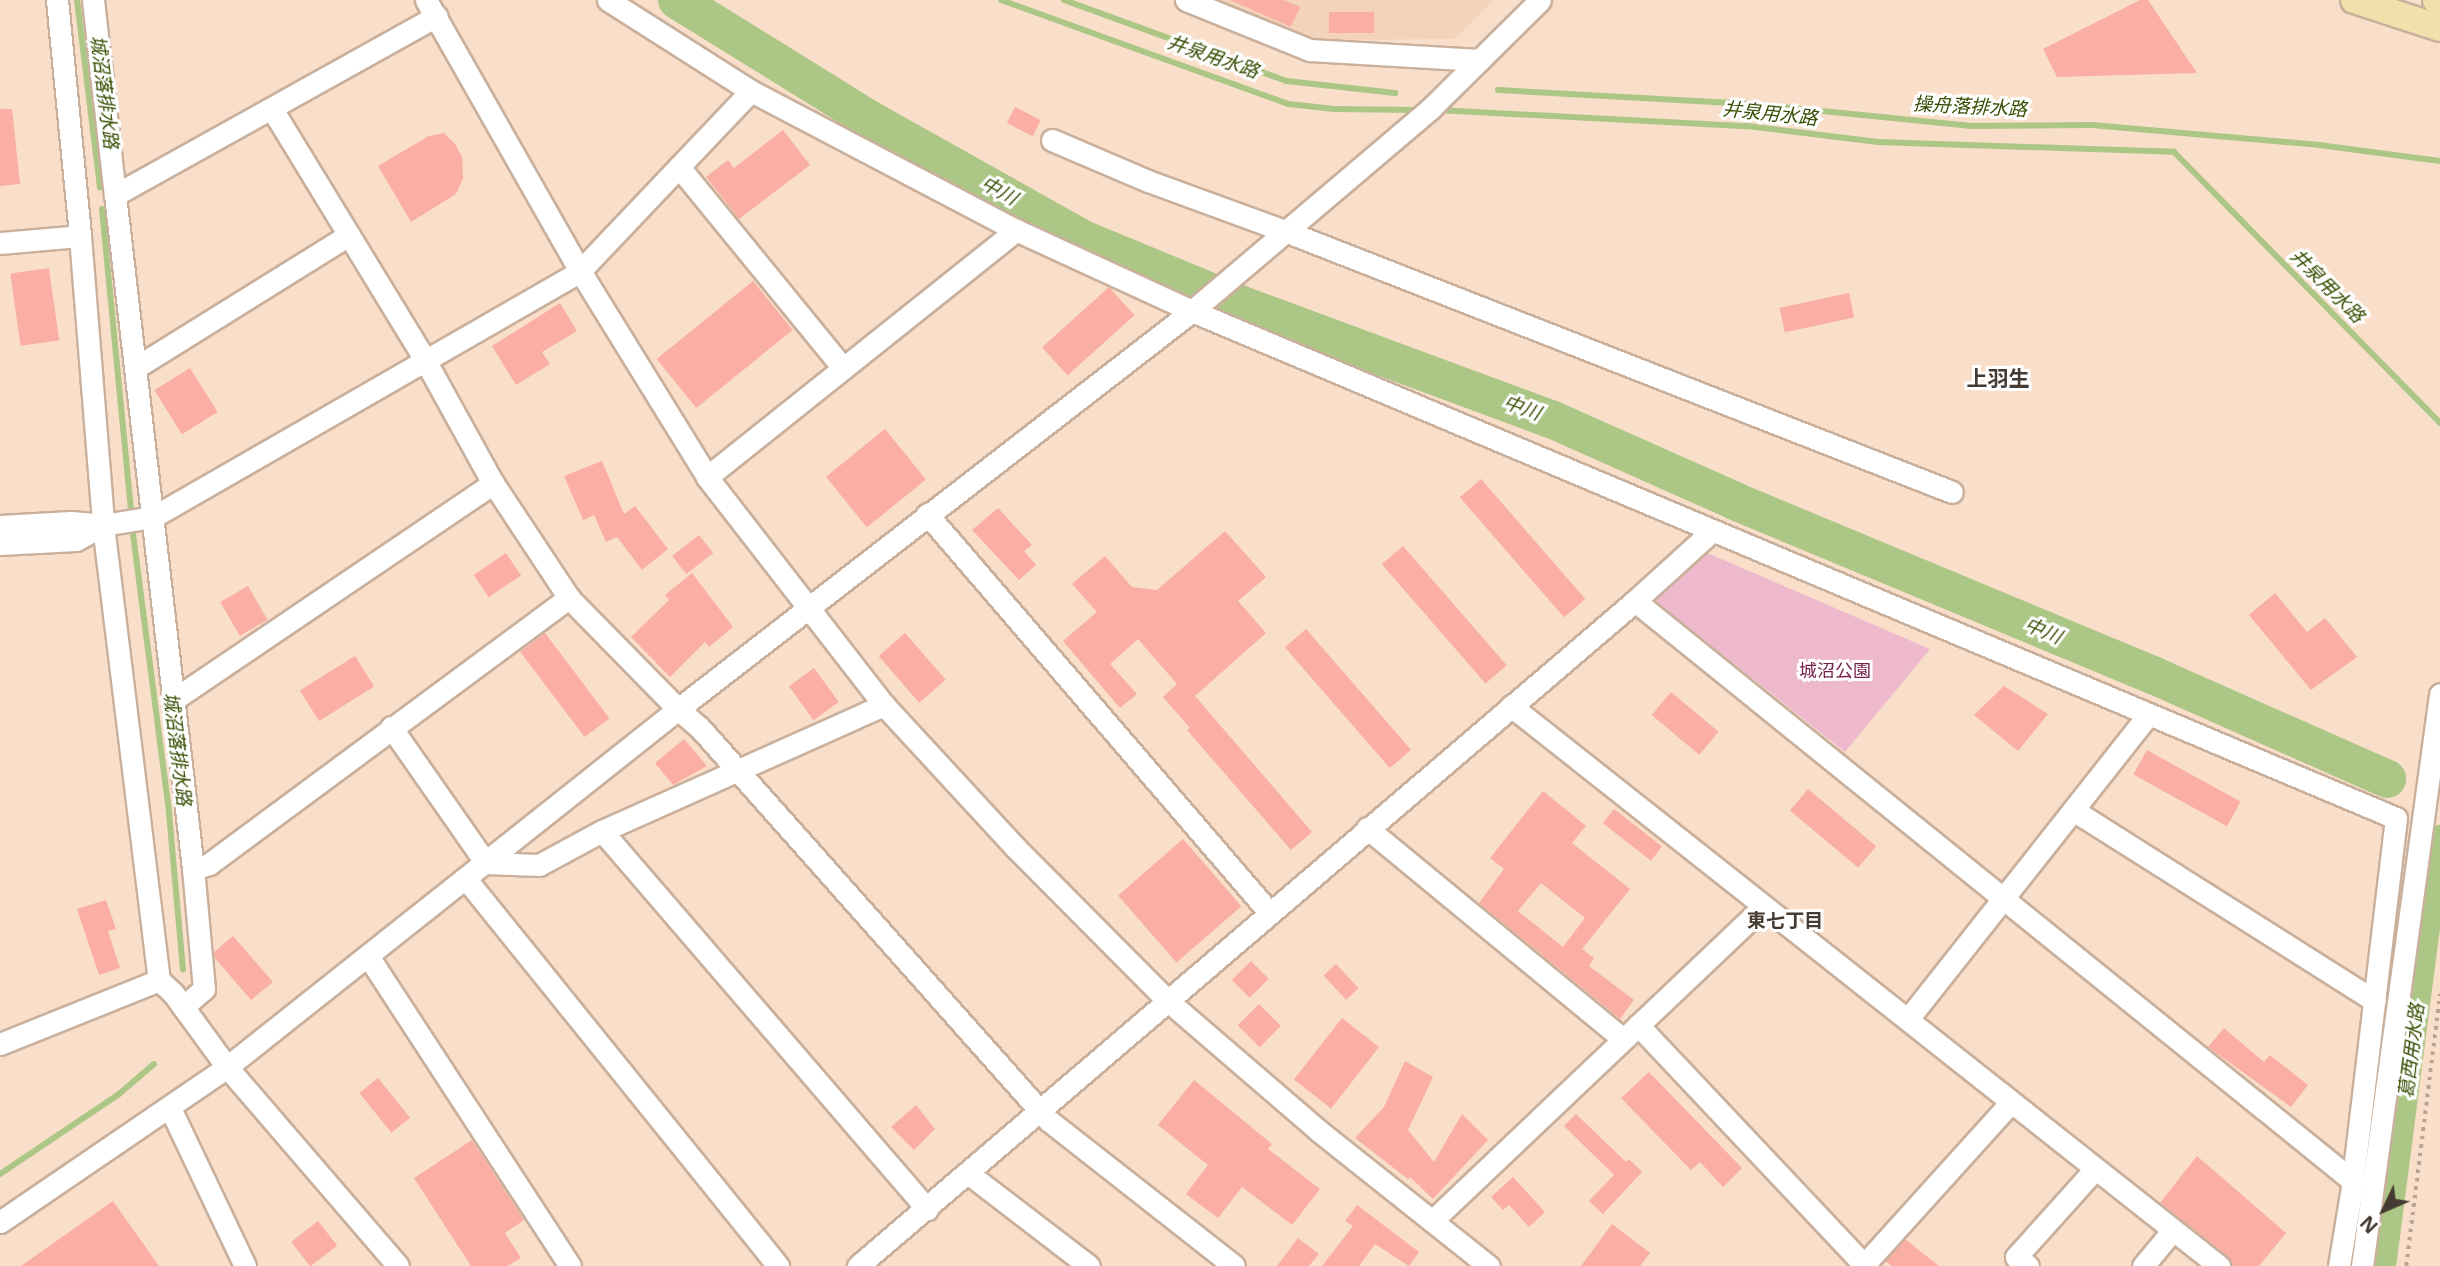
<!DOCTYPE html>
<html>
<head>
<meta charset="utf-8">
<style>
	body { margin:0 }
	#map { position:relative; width:2440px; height:1266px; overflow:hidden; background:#f9deca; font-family:"Noto Sans","Noto Sans JP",sans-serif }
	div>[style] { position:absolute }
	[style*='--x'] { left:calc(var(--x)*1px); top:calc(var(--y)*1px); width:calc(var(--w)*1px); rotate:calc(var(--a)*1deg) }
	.built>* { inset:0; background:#f3d3b9 }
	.green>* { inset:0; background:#eeb9cd }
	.stream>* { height:6px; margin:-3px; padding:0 3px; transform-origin:3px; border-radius:3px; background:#acc685 }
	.canal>* { height:23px; margin:-11.5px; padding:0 11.5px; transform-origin:11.5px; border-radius:11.5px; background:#acc685 }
	.river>* { height:38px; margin:-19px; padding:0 19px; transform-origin:19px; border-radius:19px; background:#acc685 }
	.building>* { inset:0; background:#faaea4; transform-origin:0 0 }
	.path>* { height:3.5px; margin-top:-1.75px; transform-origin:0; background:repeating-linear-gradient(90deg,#b9a494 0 3.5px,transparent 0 8.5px) }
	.roads { filter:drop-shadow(2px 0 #c9b09c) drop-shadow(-2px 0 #c9b09c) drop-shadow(0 2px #c9b09c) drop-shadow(0 -2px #c9b09c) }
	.minor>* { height:21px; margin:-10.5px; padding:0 10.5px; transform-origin:10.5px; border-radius:10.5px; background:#fff }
	.major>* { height:26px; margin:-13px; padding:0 13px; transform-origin:13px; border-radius:13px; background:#efe0ac }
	span { translate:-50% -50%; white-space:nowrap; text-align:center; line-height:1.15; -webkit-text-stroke:6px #fff; paint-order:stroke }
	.park-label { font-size:18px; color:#75234a }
	.water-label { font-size:19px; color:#364c01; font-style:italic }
	.neighbourhood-label { font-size:19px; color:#453b33; font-weight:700 }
	.quarter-label { font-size:21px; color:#453b33; font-weight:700 }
	.north { position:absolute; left:2349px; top:1175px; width:70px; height:70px; -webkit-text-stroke:5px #fff; paint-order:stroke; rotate:226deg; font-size:19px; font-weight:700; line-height:28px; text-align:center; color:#453b33 }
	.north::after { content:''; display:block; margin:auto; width:24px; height:32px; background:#453b33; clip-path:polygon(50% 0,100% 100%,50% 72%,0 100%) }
</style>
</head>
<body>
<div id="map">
	<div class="built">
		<div style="clip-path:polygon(1213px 0,1494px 0,1455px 39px,1308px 40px)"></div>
	</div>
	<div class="green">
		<div style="clip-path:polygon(1705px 552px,1930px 649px,1845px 752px,1655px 601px)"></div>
	</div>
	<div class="stream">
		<div style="--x:77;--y:0;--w:189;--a:83"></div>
		<div style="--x:1001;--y:0;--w:306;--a:19.9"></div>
		<div style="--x:1289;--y:104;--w:45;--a:6.3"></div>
		<div style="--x:1334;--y:109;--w:85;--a:0.7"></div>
		<div style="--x:1064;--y:0;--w:236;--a:20"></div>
		<div style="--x:1286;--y:81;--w:110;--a:6.3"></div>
		<div style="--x:1498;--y:90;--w:266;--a:3.2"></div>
		<div style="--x:1764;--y:105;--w:206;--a:5.8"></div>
		<div style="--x:1969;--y:126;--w:123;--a:-0.5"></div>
		<div style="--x:2092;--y:125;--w:228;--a:5"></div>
		<div style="--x:2319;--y:145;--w:122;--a:7.5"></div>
		<div style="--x:1437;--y:110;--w:310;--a:3"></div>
		<div style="--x:1747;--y:126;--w:132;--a:7"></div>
		<div style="--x:1878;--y:142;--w:296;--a:1.9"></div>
		<div style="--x:2174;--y:152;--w:380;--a:45.5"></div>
		<div style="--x:102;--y:209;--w:301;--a:84.5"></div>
		<div style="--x:133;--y:534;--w:281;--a:82.6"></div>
		<div style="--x:169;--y:813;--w:157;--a:84.9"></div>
		<div style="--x:0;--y:1174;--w:143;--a:-33.9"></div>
		<div style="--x:119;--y:1094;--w:46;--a:-40.6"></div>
	</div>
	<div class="canal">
		<div style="--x:2384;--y:1266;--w:434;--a:-82.6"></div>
	</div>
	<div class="river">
		<div style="--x:677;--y:0;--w:226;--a:31.8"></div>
		<div style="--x:869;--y:119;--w:245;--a:29.3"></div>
		<div style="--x:1083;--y:239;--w:172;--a:22.5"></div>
		<div style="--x:1242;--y:305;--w:329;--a:20.3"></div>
		<div style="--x:1551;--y:419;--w:204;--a:24"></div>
		<div style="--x:1737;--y:502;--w:453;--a:22.6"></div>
		<div style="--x:2155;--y:676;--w:254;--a:23.9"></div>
	</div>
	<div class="building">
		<div style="clip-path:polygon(1230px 0,1284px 0,1300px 7px,1291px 27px)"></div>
		<div style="clip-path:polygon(2140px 0,2148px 0,2197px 73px,2057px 77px,2043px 49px)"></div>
		<div style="left:1329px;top:12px;width:45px;height:21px"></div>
		<div style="left:1015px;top:107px;width:29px;height:18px;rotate:27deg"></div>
		<div style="clip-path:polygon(0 109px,12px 109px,20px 184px,0 186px)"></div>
		<div style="clip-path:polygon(783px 130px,810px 165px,739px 219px,706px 177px,728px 160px,734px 168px)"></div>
		<div style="clip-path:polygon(444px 133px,455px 144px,462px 157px,463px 179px,456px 194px,411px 222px,378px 166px,429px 136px)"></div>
		<div style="left:49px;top:268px;width:73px;height:39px;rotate:82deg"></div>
		<div style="left:753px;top:281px;width:63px;height:124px;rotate:51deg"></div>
		<div style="left:1109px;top:287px;width:38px;height:90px;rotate:48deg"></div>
		<div style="left:1849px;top:293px;width:25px;height:71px;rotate:78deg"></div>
		<div style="clip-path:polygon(560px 303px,577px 331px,542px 352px,550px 364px,516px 385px,492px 346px)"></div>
		<div style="left:190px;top:368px;width:52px;height:42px;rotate:58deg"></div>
		<div style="left:885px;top:429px;width:65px;height:76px;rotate:51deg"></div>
		<div style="clip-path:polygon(602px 461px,624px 514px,635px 506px,668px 549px,642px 570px,617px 537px,606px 542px,594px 515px,583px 520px,564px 476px)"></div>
		<div style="left:1481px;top:479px;width:159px;height:28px;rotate:49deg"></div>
		<div style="clip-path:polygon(998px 508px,1032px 545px,1024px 551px,1036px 565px,1019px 580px,972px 530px)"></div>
		<div style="clip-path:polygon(1225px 531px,1266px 577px,1238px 601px,1266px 633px,1195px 696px,1312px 832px,1291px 850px,1187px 730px,1190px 728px,1163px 697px,1177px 684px,1138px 639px,1110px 664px,1137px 694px,1120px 708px,1063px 641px,1097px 612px,1072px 584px,1105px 556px,1132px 587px,1157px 590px)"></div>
		<div style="left:699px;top:535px;width:23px;height:34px;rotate:52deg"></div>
		<div style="left:1403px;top:546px;width:158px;height:28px;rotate:49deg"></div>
		<div style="left:506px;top:553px;width:27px;height:39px;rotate:56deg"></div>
		<div style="clip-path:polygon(692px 573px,733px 627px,709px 647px,705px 642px,670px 677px,631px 637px,669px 600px,665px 595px)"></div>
		<div style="left:248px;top:586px;width:39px;height:32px;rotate:60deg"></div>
		<div style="clip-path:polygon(2275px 593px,2307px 632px,2325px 618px,2357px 657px,2311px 690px,2249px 615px)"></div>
		<div style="left:1306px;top:629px;width:160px;height:28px;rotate:49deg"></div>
		<div style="left:545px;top:633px;width:107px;height:31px;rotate:53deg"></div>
		<div style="left:905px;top:633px;width:62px;height:35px;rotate:49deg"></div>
		<div style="left:355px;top:656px;width:36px;height:65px;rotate:58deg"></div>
		<div style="left:814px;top:668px;width:42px;height:31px;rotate:54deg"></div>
		<div style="clip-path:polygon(2004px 686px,2048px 714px,2018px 751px,1974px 715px)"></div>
		<div style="left:1671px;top:692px;width:62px;height:30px;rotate:40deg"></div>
		<div style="clip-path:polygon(684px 739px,707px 766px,673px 785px,655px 763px)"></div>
		<div style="left:2147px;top:750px;width:107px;height:28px;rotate:29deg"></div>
		<div style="left:1808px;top:789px;width:89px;height:28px;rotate:40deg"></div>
		<div style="clip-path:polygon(evenodd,1543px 791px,1586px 826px,1572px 843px,1630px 889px,1582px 949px,1594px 958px,1589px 966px,1634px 1000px,1620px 1019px,1479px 903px,1504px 869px,1490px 858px,1543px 791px,1541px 883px,1585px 918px,1563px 947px,1518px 911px,1541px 883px)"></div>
		<div style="left:1614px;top:809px;width:61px;height:18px;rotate:38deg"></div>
		<div style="left:1183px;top:839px;width:89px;height:86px;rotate:49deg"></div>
		<div style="clip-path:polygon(106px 900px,116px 929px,108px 931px,120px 968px,99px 975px,77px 909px)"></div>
		<div style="clip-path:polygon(233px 936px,273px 982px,251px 1000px,214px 957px,214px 952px)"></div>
		<div style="left:1251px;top:961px;width:25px;height:27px;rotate:45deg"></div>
		<div style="left:1336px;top:964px;width:33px;height:17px;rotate:47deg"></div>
		<div style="left:1259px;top:1004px;width:31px;height:30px;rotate:45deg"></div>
		<div style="left:1342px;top:1018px;width:47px;height:78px;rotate:38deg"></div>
		<div style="clip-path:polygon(2224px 1028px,2264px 1062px,2270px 1055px,2308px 1085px,2291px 1107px,2208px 1047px)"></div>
		<div style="clip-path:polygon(1405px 1061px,1433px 1077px,1408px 1130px,1434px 1162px,1462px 1114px,1488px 1140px,1433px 1199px,1410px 1177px,1408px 1179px,1355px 1138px,1384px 1107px)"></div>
		<div style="clip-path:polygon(1649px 1072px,1742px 1168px,1723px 1187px,1700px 1162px,1691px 1170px,1621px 1098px)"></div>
		<div style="left:378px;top:1078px;width:51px;height:24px;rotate:51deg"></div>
		<div style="clip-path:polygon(1194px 1080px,1272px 1144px,1268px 1149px,1320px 1189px,1292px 1225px,1242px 1187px,1218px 1218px,1186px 1194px,1208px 1165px,1158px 1125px)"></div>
		<div style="clip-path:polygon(916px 1105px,935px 1129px,914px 1150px,891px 1127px)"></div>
		<div style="clip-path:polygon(1576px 1114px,1626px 1162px,1629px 1159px,1642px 1172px,1603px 1214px,1589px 1201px,1614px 1175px,1564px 1126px)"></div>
		<div style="clip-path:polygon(472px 1140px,524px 1220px,505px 1233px,521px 1258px,507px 1266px,471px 1266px,414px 1178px)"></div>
		<div style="clip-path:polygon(2197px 1156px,2286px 1233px,2259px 1266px,2232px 1266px,2227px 1256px,2160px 1203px)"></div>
		<div style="clip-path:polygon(1513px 1177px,1545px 1212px,1529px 1227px,1509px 1205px,1503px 1210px,1491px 1197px)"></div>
		<div style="clip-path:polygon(113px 1201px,159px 1266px,21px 1266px)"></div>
		<div style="clip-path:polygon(1357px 1205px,1419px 1252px,1409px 1266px,1375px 1244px,1359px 1266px,1322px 1266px,1353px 1226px,1345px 1221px)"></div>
		<div style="left:318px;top:1221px;width:31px;height:34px;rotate:52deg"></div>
		<div style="clip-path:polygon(1612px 1224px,1650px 1253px,1640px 1266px,1581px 1266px)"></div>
		<div style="clip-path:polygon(1298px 1238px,1319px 1254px,1309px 1266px,1277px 1266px)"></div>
		<div style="clip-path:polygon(1905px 1239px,1939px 1266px,1892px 1266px,1885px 1261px)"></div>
	</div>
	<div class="path">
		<div style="--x:2406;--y:1266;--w:274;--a:-82.9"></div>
	</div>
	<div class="roads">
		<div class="minor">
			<div style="--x:57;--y:0;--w:237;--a:84.4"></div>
			<div style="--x:80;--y:236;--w:290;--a:85.4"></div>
			<div style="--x:103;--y:525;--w:458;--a:83"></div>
			<div style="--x:159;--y:980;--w:19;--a:43"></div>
			<div style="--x:173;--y:993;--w:92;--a:53.9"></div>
			<div style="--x:227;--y:1067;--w:262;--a:49.3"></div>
			<div style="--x:93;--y:0;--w:196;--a:83.6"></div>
			<div style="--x:426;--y:0;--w:312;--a:60.4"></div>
			<div style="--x:580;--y:271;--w:242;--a:58.3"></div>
			<div style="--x:707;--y:477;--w:289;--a:52.2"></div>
			<div style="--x:884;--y:705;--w:193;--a:47.3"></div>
			<div style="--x:1015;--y:847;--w:217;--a:45.2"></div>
			<div style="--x:1168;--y:1001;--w:199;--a:40.7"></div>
			<div style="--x:1319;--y:1131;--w:217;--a:38.5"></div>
			<div style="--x:608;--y:0;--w:169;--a:32.5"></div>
			<div style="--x:1186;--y:0;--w:134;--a:22"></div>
			<div style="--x:1310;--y:50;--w:170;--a:3.4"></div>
			<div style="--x:272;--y:109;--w:294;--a:58.6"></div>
			<div style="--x:425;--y:360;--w:141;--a:61.1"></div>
			<div style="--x:493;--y:483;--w:138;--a:56.5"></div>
			<div style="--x:569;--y:598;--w:156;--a:45.5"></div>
			<div style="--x:678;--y:709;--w:29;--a:41"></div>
			<div style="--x:700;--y:728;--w:524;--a:48.4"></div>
			<div style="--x:1048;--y:1120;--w:236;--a:38.1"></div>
			<div style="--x:1052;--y:140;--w:104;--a:23.1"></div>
			<div style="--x:1148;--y:181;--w:146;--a:20.1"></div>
			<div style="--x:1285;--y:231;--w:716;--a:21.37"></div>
			<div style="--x:679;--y:167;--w:259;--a:50.8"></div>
			<div style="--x:0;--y:243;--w:80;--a:-5"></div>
			<div style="--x:135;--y:368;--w:252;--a:-31.9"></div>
			<div style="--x:707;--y:477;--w:396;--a:-38.6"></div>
			<div style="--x:927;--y:514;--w:525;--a:49.33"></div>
			<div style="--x:0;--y:526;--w:71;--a:-3.2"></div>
			<div style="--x:71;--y:522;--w:32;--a:5"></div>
			<div style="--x:103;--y:525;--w:51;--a:-9.1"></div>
			<div style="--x:153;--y:517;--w:493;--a:-29.9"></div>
			<div style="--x:580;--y:271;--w:248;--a:-46.5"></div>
			<div style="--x:751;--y:91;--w:299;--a:27.7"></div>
			<div style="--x:1016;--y:230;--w:194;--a:24.7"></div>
			<div style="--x:1192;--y:311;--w:1306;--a:22.84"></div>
			<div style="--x:2396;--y:818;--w:366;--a:96.8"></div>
			<div style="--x:2353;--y:1181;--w:86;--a:99.4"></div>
			<div style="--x:0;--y:544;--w:76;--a:-3"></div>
			<div style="--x:76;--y:540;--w:31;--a:-29"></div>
			<div style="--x:1635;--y:601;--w:923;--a:38.93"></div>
			<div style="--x:173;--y:700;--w:387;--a:-34.1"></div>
			<div style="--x:1511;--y:706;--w:903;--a:38.34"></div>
			<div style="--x:391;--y:727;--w:166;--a:55.1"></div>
			<div style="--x:486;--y:863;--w:53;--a:2.2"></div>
			<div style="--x:539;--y:865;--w:72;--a:-28.4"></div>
			<div style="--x:602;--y:831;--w:309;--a:-24.1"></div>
			<div style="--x:2073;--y:810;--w:357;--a:32.3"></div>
			<div style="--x:1367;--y:828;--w:332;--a:39.5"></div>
			<div style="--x:602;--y:831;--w:499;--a:49.3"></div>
			<div style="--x:193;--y:869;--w:678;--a:-96.6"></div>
			<div style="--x:115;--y:195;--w:368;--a:-29.1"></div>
			<div style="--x:466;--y:879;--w:497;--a:51.1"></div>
			<div style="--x:368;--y:956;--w:370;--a:56.9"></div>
			<div style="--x:183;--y:1007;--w:28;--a:-41"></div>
			<div style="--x:204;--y:989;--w:121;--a:-95.2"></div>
			<div style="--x:193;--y:869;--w:17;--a:-17"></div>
			<div style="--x:209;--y:864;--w:448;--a:-36.5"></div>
			<div style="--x:1908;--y:1019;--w:386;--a:-51.7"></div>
			<div style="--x:1638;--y:1025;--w:330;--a:46.7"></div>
			<div style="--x:0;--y:1044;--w:171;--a:-21.9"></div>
			<div style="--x:170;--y:1108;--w:175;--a:64.6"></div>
			<div style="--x:969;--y:1174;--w:151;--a:37.5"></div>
			<div style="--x:1432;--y:1221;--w:456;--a:-43.5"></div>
			<div style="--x:0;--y:1222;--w:275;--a:-34.3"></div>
			<div style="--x:227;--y:1067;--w:576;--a:-38.44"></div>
			<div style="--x:678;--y:709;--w:650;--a:-37.75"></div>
			<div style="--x:1192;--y:311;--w:314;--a:-40.3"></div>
			<div style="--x:1431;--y:108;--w:153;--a:-44.7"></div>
			<div style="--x:858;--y:1266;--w:1023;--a:-40.56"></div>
			<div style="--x:1635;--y:601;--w:104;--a:-42.3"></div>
			<div style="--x:1863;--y:1266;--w:221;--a:-47.9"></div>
			<div style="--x:2028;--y:1266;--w:15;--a:-143"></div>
			<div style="--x:2016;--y:1257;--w:118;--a:-48.1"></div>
			<div style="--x:2143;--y:1266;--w:47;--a:-50.2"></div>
			<div style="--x:2362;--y:1266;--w:577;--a:-82.23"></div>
		</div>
		<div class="major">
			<div style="--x:2354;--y:0;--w:90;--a:18"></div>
			<div style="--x:2436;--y:0;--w:4;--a:14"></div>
		</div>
	</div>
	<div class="park-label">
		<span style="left:1835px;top:670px">城沼公園</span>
	</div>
	<div class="water-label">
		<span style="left:1213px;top:57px;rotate:19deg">井泉用水路</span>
		<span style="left:104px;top:92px;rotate:83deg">城沼落排水路</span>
		<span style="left:1970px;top:107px;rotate:3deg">操舟落排水路</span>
		<span style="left:1770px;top:114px;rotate:6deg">井泉用水路</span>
		<span style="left:999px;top:191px;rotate:29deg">中川</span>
		<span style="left:2327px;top:286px;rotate:45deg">井泉用水路</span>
		<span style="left:1522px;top:408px;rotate:20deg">中川</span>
		<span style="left:2043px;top:631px;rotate:23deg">中川</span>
		<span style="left:177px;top:749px;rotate:83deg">城沼落排水路</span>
		<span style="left:2412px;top:1051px;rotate:-83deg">葛西用水路</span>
	</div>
	<div class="neighbourhood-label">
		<span style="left:1785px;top:921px">東七丁目</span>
	</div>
	<div class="quarter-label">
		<span style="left:1998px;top:378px">上羽生</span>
	</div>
	<div class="north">N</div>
</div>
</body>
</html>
